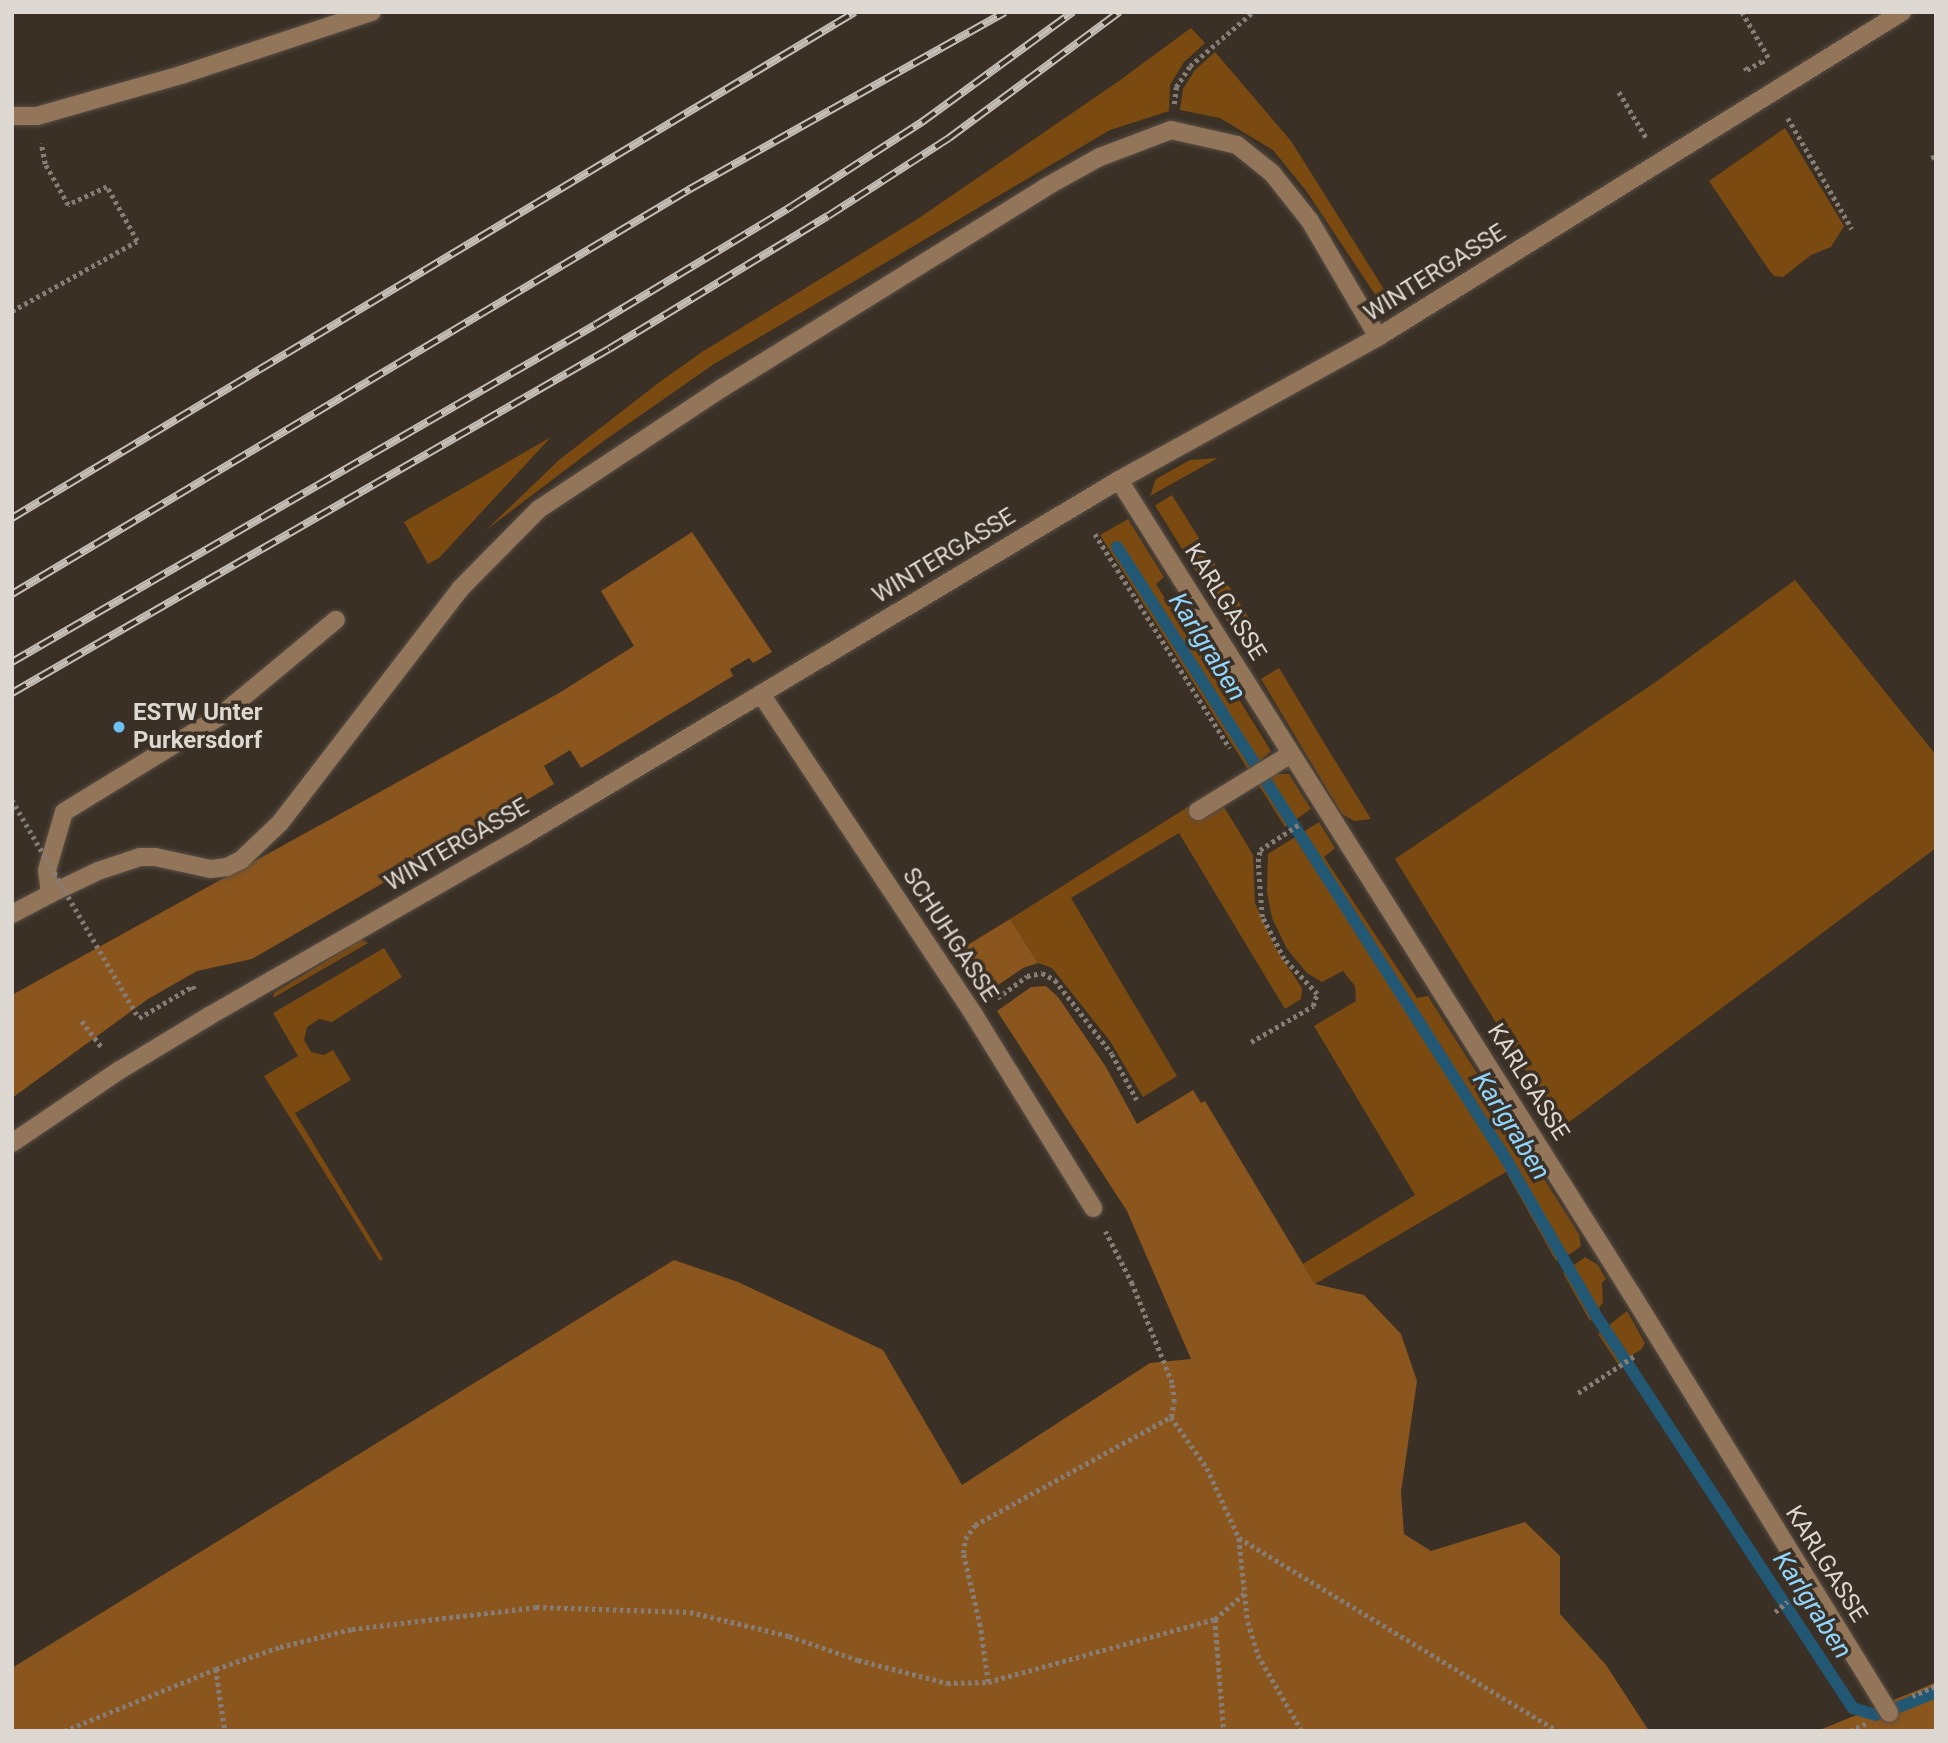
<!DOCTYPE html>
<html>
<head>
<meta charset="utf-8">
<style>
  body { margin:0 }
  #map { position:relative; width:1948px; height:1743px; overflow:hidden; background:#3a3026; font-family:Roboto,sans-serif }
  div>[style] { position:absolute }
  .green>* { inset:0; background:#7b4a11; transform-origin:0 0 }
  .forest>* { inset:0; background:#8a561e }
  .stream>* { height:12px; margin:-6px; padding:0 6px; transform-origin:6px; border-radius:6px; background:#225874 }
  .path>* { height:4.5px; margin-top:-2.25px; transform-origin:0; background:repeating-linear-gradient(90deg,#867e76 0 3.5px,transparent 0 7px) }
  .roads { filter:drop-shadow(0 0 2px #584e45) drop-shadow(0 0 2px #584e45) }
  .minor>* { height:18px; margin:-9px; padding:0 9px; transform-origin:9px; border-radius:9px; background:#937559 }
  .rail>* { height:8px; margin-top:-4px; transform-origin:0; background:repeating-linear-gradient(90deg,#3a3026 0 16px,#c5beb7 0 32px); box-sizing:border-box; border-block:2px solid #c5beb7 }
  .path-bridge>* { height:4.5px; margin-top:-2.25px; transform-origin:0; background:repeating-linear-gradient(90deg,#867e76 0 3.5px,transparent 0 7px) }
  .dots>* { width:19px; height:19px; translate:-50% -50%; box-sizing:border-box; border:4px solid #3a3026; border-radius:50% }
  span { translate:-50% -50%; white-space:nowrap; text-align:center; line-height:1.15; -webkit-text-stroke:7px #3a3026; paint-order:stroke }
  .street-label { font-size:24px; color:#ded8d2 }
  .poi-label { font-size:24px; color:#ded8d2; font-weight:700 }
  .left { translate:0 -50%; text-align:left }
  .water-label { font-size:26px; color:#8fd5fe; font-style:italic }
  .frame { position:absolute; inset:0; border:14px solid #ded8d2; pointer-events:none }
</style>
</head>
<body>
<div id="map">
  <div class="green">
    <i style="clip-path:polygon(1191px 28px,1205px 43px,1184px 62px,1170px 85px,1169px 111px,1110px 130px,714px 364px,605px 440px,486px 530px,559px 460px,661px 381px,702px 352px,919px 218px,1116px 83px)"></i>
    <i style="clip-path:polygon(1215px 52px,1291px 141px,1387px 294px,1378px 299px,1307px 192px,1273px 150px,1220px 118px,1180px 110px,1183px 89px,1195px 70px)"></i>
    <i style="clip-path:polygon(1785px 128px,1844px 226px,1831px 247px,1811px 255px,1783px 277px,1774px 276px,1769px 270px,1709px 181px)"></i>
    <i style="clip-path:polygon(551px 437px,439px 558px,428px 564px,404px 522px)"></i>
    <i style="clip-path:polygon(1218px 458px,1150px 496px,1156px 479px,1190px 460px)"></i>
    <i style="left:1172px;top:495px;width:170px;height:20px;rotate:58deg"></i>
    <i style="clip-path:polygon(1128px 519px,1164px 577px,1156px 584px,1186px 632px,1195px 627px,1213px 656px,1205px 661px,1218px 684px,1227px 680px,1271px 751px,1249px 771px,1100px 535px)"></i>
    <i style="clip-path:polygon(1795px 580px,1936px 755px,1936px 848px,1561px 1128px,1395px 859px,1657px 681px)"></i>
    <i style="clip-path:polygon(1279px 668px,1326px 746px,1371px 819px,1354px 821px,1342px 814px,1261px 679px)"></i>
    <i style="clip-path:polygon(1274px 774px,1289px 774px,1311px 809px,1285px 827px,1258px 784px)"></i>
    <i style="clip-path:polygon(1194px 803px,1203px 819px,1224px 807px,1246px 843px,1253px 855px,1255px 903px,1275px 947px,1302px 988px,1301px 999px,1285px 1009px,1179px 833px,1071px 898px,1177px 1076px,1143px 1097px,1110px 1041px,1052px 968px,1038px 963px,1010px 919px)"></i>
    <i style="clip-path:polygon(1319px 822px,1335px 848px,1324px 857px,1417px 998px,1428px 996px,1579px 1234px,1581px 1246px,1573px 1252px,1556px 1261px,1506px 1172px,1315px 1284px,1303px 1264px,1415px 1195px,1314px 1026px,1356px 1001px,1355px 986px,1343px 971px,1322px 982px,1307px 973px,1287px 949px,1272px 918px,1267px 892px,1268px 854px)"></i>
    <i style="clip-path:polygon(361px 939px,368px 943px,273px 998px,274px 993px)"></i>
    <i style="clip-path:polygon(384px 948px,402px 977px,332px 1022px,319px 1019px,307px 1027px,304px 1040px,311px 1052px,324px 1055px,333px 1050px,351px 1080px,295px 1113px,383px 1259px,380px 1261px,264px 1076px,298px 1056px,273px 1013px)"></i>
    <i style="clip-path:polygon(1585px 1257px,1598px 1265px,1606px 1279px,1602px 1283px,1603px 1302px,1599px 1308px,1601px 1313px,1590px 1321px,1563px 1273px)"></i>
    <i style="clip-path:polygon(1627px 1311px,1645px 1343px,1642px 1349px,1618px 1364px,1598px 1334px)"></i>
  </div>
  <div class="forest">
    <i style="clip-path:polygon(692px 532px,772px 652px,753px 663px,749px 658px,730px 669px,733px 676px,581px 768px,570px 750px,544px 766px,554px 784px,252px 959px,197px 971px,148px 999px,12px 1098px,12px 995px,559px 693px,634px 646px,601px 591px)"></i>
    <i style="clip-path:polygon(1010px 919px,1038px 963px,1023px 968px,985px 994px,958px 951px)"></i>
    <i style="clip-path:polygon(1046px 986px,1058px 997px,1106px 1067px,1137px 1124px,1193px 1090px,1201px 1103px,1205px 1101px,1315px 1284px,1364px 1295px,1401px 1334px,1417px 1381px,1401px 1492px,1404px 1534px,1431px 1551px,1525px 1522px,1560px 1556px,1560px 1614px,1606px 1665px,1649px 1731px,12px 1731px,12px 1668px,674px 1260px,738px 1282px,883px 1350px,962px 1485px,1150px 1363px,1191px 1359px,1127px 1211px,997px 1011px,1031px 987px)"></i>
    <i style="clip-path:polygon(1936px 1682px,1936px 1731px,1817px 1731px,1923px 1688px)"></i>
  </div>
  <div class="stream">
    <i style="left:1117px;top:547px;width:725px;rotate:57.56deg"></i>
    <i style="left:1506px;top:1159px;width:179px;rotate:60.1deg"></i>
    <i style="left:1595px;top:1314px;width:471px;rotate:56.8deg"></i>
    <i style="left:1853px;top:1708px;width:24px;rotate:17deg"></i>
    <i style="left:1899px;top:1707px;width:40px;rotate:-22deg"></i>
  </div>
  <div class="path">
    <i style="left:1742px;top:12px;width:56px;rotate:59.7deg"></i>
    <i style="left:1745px;top:67px;width:4px;rotate:56deg"></i>
    <i style="left:1747px;top:70px;width:17px;rotate:-31deg"></i>
    <i style="left:1762px;top:61px;width:4px;rotate:63deg"></i>
    <i style="left:1619px;top:92px;width:55px;rotate:59.2deg"></i>
    <i style="left:1174px;top:104px;width:17px;rotate:-83deg"></i>
    <i style="left:1176px;top:87px;width:25px;rotate:-56deg"></i>
    <i style="left:1190px;top:66px;width:83px;rotate:-40.6deg"></i>
    <i style="left:1788px;top:118px;width:128px;rotate:60deg"></i>
    <i style="left:1931px;top:158px;width:5px;rotate:-22deg"></i>
    <i style="left:12px;top:311px;width:143px;rotate:-29.2deg"></i>
    <i style="left:137px;top:241px;width:62px;rotate:-119.1deg"></i>
    <i style="left:107px;top:187px;width:43px;rotate:155.2deg"></i>
    <i style="left:68px;top:205px;width:47px;rotate:-119.3deg"></i>
    <i style="left:45px;top:164px;width:21px;rotate:-101deg"></i>
    <i style="left:1095px;top:534px;width:253px;rotate:57.8deg"></i>
    <i style="left:997px;top:998px;width:37px;rotate:-36deg"></i>
    <i style="left:1027px;top:976px;width:15px;rotate:-11deg"></i>
    <i style="left:1042px;top:973px;width:15px;rotate:28deg"></i>
    <i style="left:1055px;top:980px;width:93px;rotate:52.4deg"></i>
    <i style="left:1112px;top:1054px;width:52px;rotate:61.5deg"></i>
    <i style="left:139px;top:1018px;width:63px;rotate:-30.7deg"></i>
    <i style="left:193px;top:986px;width:5px;rotate:68deg"></i>
    <i style="left:82px;top:1021px;width:34px;rotate:53deg"></i>
    <i style="left:1251px;top:1042px;width:72px;rotate:-30.1deg"></i>
    <i style="left:1313px;top:1006px;width:13px;rotate:-72deg"></i>
    <i style="left:1317px;top:994px;width:48px;rotate:-133.3deg"></i>
    <i style="left:1284px;top:959px;width:47px;rotate:-117.6deg"></i>
    <i style="left:1262px;top:917px;width:55px;rotate:-94.2deg"></i>
    <i style="left:1258px;top:862px;width:12px;rotate:-81deg"></i>
    <i style="left:1260px;top:850px;width:49px;rotate:-33.4deg"></i>
    <i style="left:1578px;top:1393px;width:69px;rotate:-33.2deg"></i>
    <i style="left:1171px;top:1417px;width:62px;rotate:54.8deg"></i>
    <i style="left:1207px;top:1468px;width:77px;rotate:65.4deg"></i>
    <i style="left:1239px;top:1538px;width:84px;rotate:83.9deg"></i>
    <i style="left:1248px;top:1622px;width:34px;rotate:73deg"></i>
    <i style="left:1258px;top:1655px;width:88px;rotate:59.9deg"></i>
    <i style="left:1239px;top:1538px;width:373px;rotate:31.2deg"></i>
    <i style="left:1775px;top:1612px;width:16px;rotate:-40deg"></i>
    <i style="left:1215px;top:1619px;width:112px;rotate:85.4deg"></i>
    <i style="left:216px;top:1669px;width:63px;rotate:81.7deg"></i>
    <i style="left:988px;top:1682px;width:57px;rotate:-98.1deg"></i>
    <i style="left:980px;top:1626px;width:75px;rotate:-103.1deg"></i>
    <i style="left:963px;top:1553px;width:14px;rotate:-82deg"></i>
    <i style="left:965px;top:1539px;width:17px;rotate:-54deg"></i>
    <i style="left:975px;top:1525px;width:224px;rotate:-28.9deg"></i>
    <i style="left:1171px;top:1417px;width:15px;rotate:-79deg"></i>
    <i style="left:1174px;top:1402px;width:19px;rotate:-96deg"></i>
    <i style="left:1172px;top:1383px;width:107px;rotate:-112deg"></i>
    <i style="left:1132px;top:1284px;width:59px;rotate:-117deg"></i>
    <i style="left:1912px;top:1696px;width:26px;rotate:-23deg"></i>
    <i style="left:64px;top:1731px;width:164px;rotate:-22.2deg"></i>
    <i style="left:216px;top:1669px;width:68px;rotate:-19deg"></i>
    <i style="left:280px;top:1647px;width:74px;rotate:-14deg"></i>
    <i style="left:352px;top:1629px;width:185px;rotate:-6.8deg"></i>
    <i style="left:536px;top:1607px;width:154px;rotate:1.9deg"></i>
    <i style="left:690px;top:1612px;width:102px;rotate:13.6deg"></i>
    <i style="left:789px;top:1636px;width:73px;rotate:19.2deg"></i>
    <i style="left:858px;top:1660px;width:92px;rotate:14.5deg"></i>
    <i style="left:947px;top:1683px;width:41px;rotate:-1.4deg"></i>
    <i style="left:988px;top:1682px;width:236px;rotate:-15.5deg"></i>
    <i style="left:1215px;top:1619px;width:40px;rotate:-41deg"></i>
    <i style="left:1850px;top:1731px;width:17px;rotate:-25deg"></i>
  </div>
  <div class="roads">
    <div class="minor">
      <i style="left:12px;top:116px;width:25px"></i>
      <i style="left:37px;top:116px;width:153px;rotate:-15.9deg"></i>
      <i style="left:184px;top:74px;width:198px;rotate:-18.3deg"></i>
      <i style="left:1119px;top:480px;width:961px;rotate:57.8deg"></i>
      <i style="left:1631px;top:1293px;width:493px;rotate:58.4deg"></i>
      <i style="left:761px;top:694px;width:385px;rotate:56.4deg"></i>
      <i style="left:974px;top:1015px;width:227px;rotate:58.3deg"></i>
      <i style="left:1198px;top:811px;width:109px;rotate:-31.5deg"></i>
      <i style="left:50px;top:894px;width:53px;rotate:-25.6deg"></i>
      <i style="left:98px;top:871px;width:44px;rotate:-18.4deg"></i>
      <i style="left:140px;top:857px;width:15px"></i>
      <i style="left:155px;top:857px;width:57px;rotate:12.1deg"></i>
      <i style="left:211px;top:869px;width:16px;rotate:-7deg"></i>
      <i style="left:227px;top:867px;width:16px;rotate:-27deg"></i>
      <i style="left:241px;top:860px;width:54px;rotate:-43.5deg"></i>
      <i style="left:280px;top:823px;width:295px;rotate:-52.4deg"></i>
      <i style="left:460px;top:589px;width:112px;rotate:-45.4deg"></i>
      <i style="left:539px;top:509px;width:219px;rotate:-33.5deg"></i>
      <i style="left:722px;top:388px;width:379px;rotate:-31.8deg"></i>
      <i style="left:1044px;top:188px;width:64px;rotate:-29deg"></i>
      <i style="left:1100px;top:157px;width:76px;rotate:-20.8deg"></i>
      <i style="left:1171px;top:130px;width:68px;rotate:12.8deg"></i>
      <i style="left:1237px;top:145px;width:45px;rotate:38.7deg"></i>
      <i style="left:1272px;top:173px;width:61px;rotate:51.6deg"></i>
      <i style="left:1310px;top:221px;width:134px;rotate:59.6deg"></i>
      <i style="left:12px;top:914px;width:43px;rotate:-27.8deg"></i>
      <i style="left:50px;top:894px;width:24px;rotate:-97deg"></i>
      <i style="left:47px;top:870px;width:60px;rotate:-73.7deg"></i>
      <i style="left:64px;top:812px;width:182px;rotate:-31.5deg"></i>
      <i style="left:219px;top:717px;width:152px;rotate:-39.7deg"></i>
      <i style="left:12px;top:1143px;width:130px;rotate:-34.1deg"></i>
      <i style="left:120px;top:1070px;width:104px;rotate:-31.2deg"></i>
      <i style="left:209px;top:1016px;width:364px;rotate:-29.8deg"></i>
      <i style="left:525px;top:835px;width:692px;rotate:-30.86deg"></i>
      <i style="left:1119px;top:480px;width:296px;rotate:-28.9deg"></i>
      <i style="left:1378px;top:337px;width:617px;rotate:-31.81deg"></i>
    </div>
  </div>
  <div class="rail">
    <i style="left:12px;top:518px;width:983px;rotate:-30.97deg"></i>
    <i style="left:12px;top:594px;width:790px;rotate:-30.85deg"></i>
    <i style="left:690px;top:189px;width:361px;rotate:-29.3deg"></i>
    <i style="left:12px;top:662px;width:673px;rotate:-30.03deg"></i>
    <i style="left:595px;top:325px;width:230px;rotate:-31.1deg"></i>
    <i style="left:792px;top:206px;width:155px;rotate:-32.9deg"></i>
    <i style="left:922px;top:122px;width:187px;rotate:-36.1deg"></i>
    <i style="left:12px;top:693px;width:689px;rotate:-29.95deg"></i>
    <i style="left:609px;top:349px;width:256px;rotate:-31.3deg"></i>
    <i style="left:828px;top:216px;width:144px;rotate:-32.8deg"></i>
    <i style="left:949px;top:138px;width:212px;rotate:-36.5deg"></i>
  </div>
  <div class="path-bridge">
    <i style="left:12px;top:800px;width:252px;rotate:59.8deg"></i>
  </div>
  <div class="dots">
    <i style="left:119px;top:727px;background:#6dc2f3"></i>
  </div>
  <div class="street-label">
    <span style="left:1435px;top:273px;rotate:-32deg">WINTERGASSE</span>
    <span style="left:944px;top:556px;rotate:-31deg">WINTERGASSE</span>
    <span style="left:1225px;top:602px;rotate:58deg">KARLGASSE</span>
    <span style="left:457px;top:845px;rotate:-30deg">WINTERGASSE</span>
    <span style="left:950px;top:935px;rotate:57deg">SCHUHGASSE</span>
    <span style="left:1528px;top:1082px;rotate:58deg">KARLGASSE</span>
    <span style="left:1826px;top:1564px;rotate:58deg">KARLGASSE</span>
  </div>
  <div class="poi-label">
    <span class="left" style="left:133px;top:727px">ESTW Unter<br>Purkersdorf</span>
  </div>
  <div class="water-label">
    <span style="left:1207px;top:647px;rotate:58deg">Karlgraben</span>
    <span style="left:1511px;top:1126px;rotate:58deg">Karlgraben</span>
    <span style="left:1812px;top:1605px;rotate:57deg">Karlgraben</span>
  </div>
  <div class="frame"></div>
</div>
</body>
</html>
